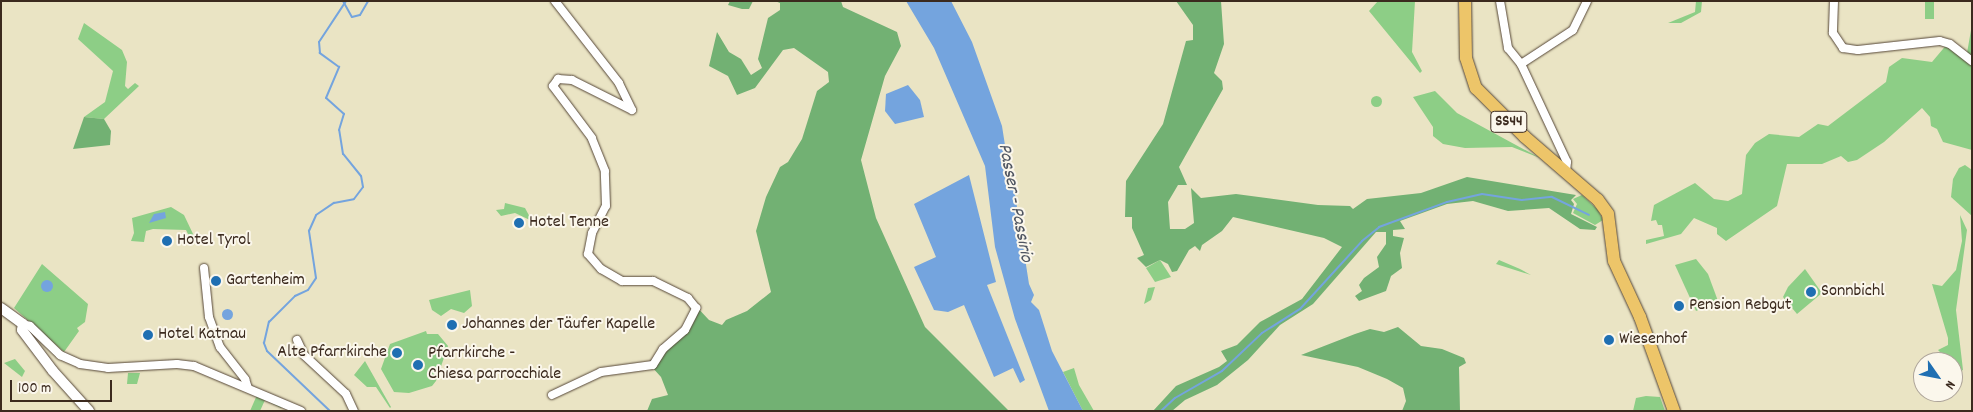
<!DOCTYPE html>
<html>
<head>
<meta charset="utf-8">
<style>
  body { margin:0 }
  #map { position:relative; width:1973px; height:412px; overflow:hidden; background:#eae4c4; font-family:Dekko,sans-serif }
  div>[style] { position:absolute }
  .green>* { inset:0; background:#8dce86; transform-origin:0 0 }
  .round { border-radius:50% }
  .forest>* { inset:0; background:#72b173 }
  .water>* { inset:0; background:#74a4de }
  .stream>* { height:2px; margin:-1px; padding:0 1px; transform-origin:1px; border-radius:1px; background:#74a4de }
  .roads { filter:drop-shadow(0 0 1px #554637) drop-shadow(0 0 1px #554637) }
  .minor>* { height:8px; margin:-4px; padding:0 4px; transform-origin:4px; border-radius:4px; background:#fff }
  .tertiary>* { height:10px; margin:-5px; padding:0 5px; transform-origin:5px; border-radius:5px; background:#fff }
  .primary>* { height:12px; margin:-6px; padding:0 6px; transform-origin:6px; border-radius:6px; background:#edc569 }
  .dots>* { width:14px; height:14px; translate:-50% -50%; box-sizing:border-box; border:2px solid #fbf7ec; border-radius:50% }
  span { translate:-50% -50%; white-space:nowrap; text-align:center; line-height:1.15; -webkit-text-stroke:4px #fbf7ec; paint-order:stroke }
  .shield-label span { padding:1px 4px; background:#fbf7ec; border:1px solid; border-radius:4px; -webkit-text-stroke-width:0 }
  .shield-label { font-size:16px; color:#3b2a1e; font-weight:700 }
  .poi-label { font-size:18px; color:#3b2a1e }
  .left { translate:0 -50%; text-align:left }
  .right { translate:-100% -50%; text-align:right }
  .water-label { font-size:19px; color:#4f5561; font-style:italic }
  .frame { position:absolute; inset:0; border:2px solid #3b2a1e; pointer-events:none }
  .north { position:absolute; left:1913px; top:352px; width:50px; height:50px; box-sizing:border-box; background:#fbf7ec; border:1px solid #aea59a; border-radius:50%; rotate:123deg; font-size:14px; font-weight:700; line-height:20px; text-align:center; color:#3b2a1e }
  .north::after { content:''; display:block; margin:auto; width:18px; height:22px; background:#1f6fb2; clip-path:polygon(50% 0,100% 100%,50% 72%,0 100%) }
  .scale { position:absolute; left:10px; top:380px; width:102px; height:22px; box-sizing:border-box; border:2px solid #3b2a1e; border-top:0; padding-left:6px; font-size:15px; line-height:18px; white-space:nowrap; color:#3b2a1e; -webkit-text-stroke:4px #fbf7ec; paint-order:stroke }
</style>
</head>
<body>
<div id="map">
  <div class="green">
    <i style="clip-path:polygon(1378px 1px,1415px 1px,1412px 52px,1422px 71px,1420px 73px,1369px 11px)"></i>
    <i style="clip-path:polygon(1696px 1px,1702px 1px,1701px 12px,1681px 23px,1668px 23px,1695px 12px)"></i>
    <i style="left:1925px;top:1px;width:9px;height:18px"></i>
    <i style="clip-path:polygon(84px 23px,122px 50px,127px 62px,125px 86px,128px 89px,135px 83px,139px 86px,104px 119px,84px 117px,105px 102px,113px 71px,78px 39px)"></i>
    <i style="clip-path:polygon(1971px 30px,1972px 150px,1943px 142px,1937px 129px,1931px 126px,1930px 117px,1922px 108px,1884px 142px,1857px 160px,1848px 162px,1841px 156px,1822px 164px,1787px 164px,1777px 206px,1726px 241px,1717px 234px,1717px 228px,1694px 218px,1681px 234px,1646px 244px,1646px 240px,1664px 236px,1662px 225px,1658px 225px,1656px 220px,1651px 221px,1654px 205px,1695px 183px,1714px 199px,1728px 201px,1742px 194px,1746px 155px,1755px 143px,1769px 134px,1799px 137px,1818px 124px,1828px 126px,1886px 82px,1889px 67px,1902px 58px,1932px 62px,1948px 43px,1967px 53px)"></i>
    <i style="clip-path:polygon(1435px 91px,1457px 113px,1540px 158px,1512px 147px,1465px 148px,1443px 144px,1433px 136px,1433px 127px,1413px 97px)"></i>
    <i class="round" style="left:1370.5px;top:95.5px;width:11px;height:11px"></i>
    <i style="clip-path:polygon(1965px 165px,1972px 170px,1972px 216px,1951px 197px,1953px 179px,1959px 168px)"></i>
    <i style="clip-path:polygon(1582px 195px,1598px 210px,1603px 220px,1595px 225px,1573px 213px,1577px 204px,1573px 199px)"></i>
    <i style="clip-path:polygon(505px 203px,525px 208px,532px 221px,515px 213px,501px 216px,496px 210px,504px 209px)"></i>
    <i style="clip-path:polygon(171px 207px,184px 215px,194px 236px,189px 236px,186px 230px,153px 229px,146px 231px,144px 242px,131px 241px,134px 233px,132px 218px)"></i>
    <i style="clip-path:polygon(1960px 215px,1967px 230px,1956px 310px,1963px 370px,1959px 372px,1938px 350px,1948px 345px,1948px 338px,1932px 284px,1942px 286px,1956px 270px,1962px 241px)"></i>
    <i style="clip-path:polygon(1696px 259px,1708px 274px,1718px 301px,1696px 311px,1675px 265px)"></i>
    <i style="clip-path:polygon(1160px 260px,1171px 277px,1155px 282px,1146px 268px)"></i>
    <i style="clip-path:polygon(1499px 260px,1520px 269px,1531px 275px,1496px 264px)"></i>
    <i style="clip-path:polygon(42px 264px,88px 304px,85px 322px,77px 328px,79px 331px,64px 352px,14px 308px)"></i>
    <i style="clip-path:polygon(1805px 269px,1822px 293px,1797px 314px,1783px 297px,1788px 287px)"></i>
    <i style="clip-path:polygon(1155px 287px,1151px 300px,1144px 304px,1148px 288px)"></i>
    <i style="clip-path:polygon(470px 290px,472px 306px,464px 313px,451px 309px,441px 316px,432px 310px,429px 300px)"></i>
    <i style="clip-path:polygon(426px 331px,427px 334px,438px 334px,448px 346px,436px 381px,432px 386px,409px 393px,394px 392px,381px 369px,390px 344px)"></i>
    <i style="clip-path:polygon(15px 359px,25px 371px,22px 377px,4px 363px)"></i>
    <i style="clip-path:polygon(365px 361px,391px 407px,390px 408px,376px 387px,367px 387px,354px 375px)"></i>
    <i style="clip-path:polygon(1074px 368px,1079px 385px,1094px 411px,1083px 411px,1063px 372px)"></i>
    <i style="clip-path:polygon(128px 373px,140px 373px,137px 384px,127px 384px)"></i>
    <i style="clip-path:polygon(257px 395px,282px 406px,281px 408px,265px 400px,260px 411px,250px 411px)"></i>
    <i style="clip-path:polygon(1646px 396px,1660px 397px,1665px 411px,1633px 411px,1636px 398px)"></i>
  </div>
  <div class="forest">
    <i style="clip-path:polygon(730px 1px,753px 1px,749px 9px,742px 9px,728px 5px)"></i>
    <i style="clip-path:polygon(775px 1px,841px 1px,843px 7px,897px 32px,901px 46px,885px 76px,861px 160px,876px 218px,925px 327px,1009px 411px,647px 411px,652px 399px,668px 395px,661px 377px,651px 366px,678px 337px,694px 304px,709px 320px,722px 325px,726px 320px,747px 311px,771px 292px,756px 231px,766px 197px,780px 167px,788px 162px,802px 139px,817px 91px,829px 82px,828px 72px,794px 48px,783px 50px,755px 88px,737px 95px,728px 76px,709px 66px,717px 32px,729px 52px,741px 59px,751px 75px,762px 68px,758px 59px,768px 18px,780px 10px,780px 3px)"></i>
    <i style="clip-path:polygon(1176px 1px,1221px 1px,1224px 44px,1214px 73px,1222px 81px,1223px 89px,1179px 167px,1187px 185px,1178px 185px,1168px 202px,1170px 229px,1185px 229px,1194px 223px,1191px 188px,1201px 198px,1236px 194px,1318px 205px,1350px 206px,1353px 209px,1367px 199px,1421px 193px,1467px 177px,1576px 195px,1571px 200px,1574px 204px,1571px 214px,1597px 227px,1595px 230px,1580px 229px,1549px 208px,1508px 211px,1473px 201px,1447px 204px,1400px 221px,1405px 229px,1393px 230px,1393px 236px,1404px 238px,1400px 253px,1402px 268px,1391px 276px,1386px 291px,1359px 301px,1355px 296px,1362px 291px,1359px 285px,1364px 278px,1379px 267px,1377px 257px,1386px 244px,1386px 232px,1376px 232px,1313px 304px,1280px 325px,1248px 360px,1217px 385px,1185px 400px,1172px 411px,1153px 411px,1176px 386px,1219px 367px,1227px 361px,1221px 351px,1237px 345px,1260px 322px,1302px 299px,1342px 247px,1324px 238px,1233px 217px,1222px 231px,1202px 245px,1200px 251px,1195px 246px,1189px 250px,1177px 271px,1172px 272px,1168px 264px,1160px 260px,1146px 267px,1137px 258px,1144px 255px,1132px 228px,1132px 217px,1125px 217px,1126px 181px,1163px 124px,1186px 41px,1193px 40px,1193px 25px)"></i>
    <i style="clip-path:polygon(84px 117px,104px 119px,111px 131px,110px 145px,73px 149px)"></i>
    <i style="clip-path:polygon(1398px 327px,1421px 346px,1442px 349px,1464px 358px,1466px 363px,1459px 367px,1460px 411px,1402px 411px,1406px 401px,1403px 388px,1387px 379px,1358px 367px,1301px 355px,1355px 334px,1370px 329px,1384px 332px)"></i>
  </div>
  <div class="water">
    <i style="clip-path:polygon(906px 1px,951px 1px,972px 42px,1002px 126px,1007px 158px,1013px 167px,1012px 175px,1029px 284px,1034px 295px,1031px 302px,1039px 310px,1052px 351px,1083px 411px,1049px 411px,1015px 319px,995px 247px,985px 166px,934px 48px)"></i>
    <i style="clip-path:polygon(908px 85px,920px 100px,924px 117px,895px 124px,885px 111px,886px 94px)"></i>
    <i style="clip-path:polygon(969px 175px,996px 282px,987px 285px,1025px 380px,1020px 383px,1013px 368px,994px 377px,964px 305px,948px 312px,934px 310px,914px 267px,936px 257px,914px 204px)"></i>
    <i style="clip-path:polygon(165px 212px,166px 218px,149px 223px,154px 214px)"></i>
    <i class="round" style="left:41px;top:280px;width:12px;height:12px"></i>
    <i class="round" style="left:221.5px;top:308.5px;width:11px;height:11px"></i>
  </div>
  <div class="stream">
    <i style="left:343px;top:1px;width:18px;rotate:61deg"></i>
    <i style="left:352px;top:17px;width:8px;rotate:-14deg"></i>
    <i style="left:360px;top:15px;width:16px;rotate:-60deg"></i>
    <i style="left:330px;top:411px;width:87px;rotate:-136.4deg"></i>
    <i style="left:267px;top:351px;width:9px;rotate:-111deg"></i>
    <i style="left:264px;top:343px;width:22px;rotate:-77deg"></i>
    <i style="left:269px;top:322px;width:37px;rotate:-45deg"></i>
    <i style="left:295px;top:296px;width:14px;rotate:-25deg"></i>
    <i style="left:308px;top:290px;width:14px;rotate:-56deg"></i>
    <i style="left:316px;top:278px;width:48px;rotate:-98.5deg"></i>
    <i style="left:309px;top:231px;width:17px;rotate:-66deg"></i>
    <i style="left:316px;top:215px;width:22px;rotate:-34deg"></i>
    <i style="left:334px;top:203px;width:20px;rotate:-11deg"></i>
    <i style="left:354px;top:199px;width:15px;rotate:-53deg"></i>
    <i style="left:363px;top:187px;width:11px;rotate:-100deg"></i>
    <i style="left:361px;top:176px;width:28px;rotate:-129deg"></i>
    <i style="left:343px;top:154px;width:24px;rotate:-99deg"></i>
    <i style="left:339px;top:130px;width:17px;rotate:-73deg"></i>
    <i style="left:344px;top:114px;width:24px;rotate:-138deg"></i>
    <i style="left:326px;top:98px;width:34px;rotate:-67deg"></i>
    <i style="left:339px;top:67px;width:24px;rotate:-144deg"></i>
    <i style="left:320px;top:53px;width:11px;rotate:-95deg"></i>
    <i style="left:319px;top:42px;width:49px;rotate:-56.6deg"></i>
    <i style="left:1161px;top:411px;width:19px;rotate:-43deg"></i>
    <i style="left:1175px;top:398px;width:54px;rotate:-29.9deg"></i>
    <i style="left:1222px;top:371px;width:55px;rotate:-43.5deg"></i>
    <i style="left:1262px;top:333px;width:45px;rotate:-32.3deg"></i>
    <i style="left:1300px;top:309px;width:92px;rotate:-47.6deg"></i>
    <i style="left:1362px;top:241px;width:22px;rotate:-39deg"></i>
    <i style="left:1379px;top:227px;width:72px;rotate:-20.2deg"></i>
    <i style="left:1447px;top:202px;width:36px;rotate:-13deg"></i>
    <i style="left:1482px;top:194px;width:40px;rotate:8.5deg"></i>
    <i style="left:1522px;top:200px;width:30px;rotate:-6deg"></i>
    <i style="left:1552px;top:197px;width:41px;rotate:25.9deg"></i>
  </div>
  <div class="roads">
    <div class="minor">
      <i style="left:1500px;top:1px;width:48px;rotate:80.3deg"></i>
      <i style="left:1508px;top:48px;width:21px;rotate:51deg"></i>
      <i style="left:1521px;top:64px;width:108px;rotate:64.9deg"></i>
      <i style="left:1567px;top:162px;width:10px;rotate:96deg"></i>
      <i style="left:1834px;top:1px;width:32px;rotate:92deg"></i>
      <i style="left:1833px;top:33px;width:18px;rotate:56deg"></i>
      <i style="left:1843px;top:48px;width:15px;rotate:8deg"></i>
      <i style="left:1858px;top:50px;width:82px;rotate:-6.3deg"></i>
      <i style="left:1940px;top:41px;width:10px;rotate:17deg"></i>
      <i style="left:1950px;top:44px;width:28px;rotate:38deg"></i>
      <i style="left:1521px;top:64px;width:62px;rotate:-33.2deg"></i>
      <i style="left:1573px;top:30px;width:32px;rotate:-64deg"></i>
      <i style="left:204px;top:268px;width:49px;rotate:84.2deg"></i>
      <i style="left:209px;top:317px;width:32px;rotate:70deg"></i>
      <i style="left:220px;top:347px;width:41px;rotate:52deg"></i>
      <i style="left:245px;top:379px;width:9px;rotate:72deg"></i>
      <i style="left:23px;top:324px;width:7px;rotate:16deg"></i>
      <i style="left:30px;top:326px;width:42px;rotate:44deg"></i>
      <i style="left:60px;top:355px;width:22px;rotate:24deg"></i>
      <i style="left:80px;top:364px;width:28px;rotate:8deg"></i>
      <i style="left:108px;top:368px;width:69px;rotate:-3.3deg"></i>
      <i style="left:177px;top:364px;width:17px;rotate:7deg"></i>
      <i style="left:194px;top:366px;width:116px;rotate:22.8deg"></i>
      <i style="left:297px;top:340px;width:17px;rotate:65deg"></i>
      <i style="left:304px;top:355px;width:57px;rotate:42.9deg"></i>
      <i style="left:346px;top:394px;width:19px;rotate:65deg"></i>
      <i style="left:552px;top:395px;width:54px;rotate:-25.1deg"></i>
      <i style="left:601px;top:372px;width:52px;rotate:-7.7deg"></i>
      <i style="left:653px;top:365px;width:19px;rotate:-58deg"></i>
      <i style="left:663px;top:349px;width:29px;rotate:-41deg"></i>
      <i style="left:685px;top:330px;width:25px;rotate:-63deg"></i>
      <i style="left:696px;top:308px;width:13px;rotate:-129deg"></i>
      <i style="left:688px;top:298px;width:39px;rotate:-154deg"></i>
      <i style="left:653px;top:281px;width:31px;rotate:180deg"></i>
      <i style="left:622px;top:281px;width:24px;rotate:-150deg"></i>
      <i style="left:601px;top:269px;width:20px;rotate:-131deg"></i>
      <i style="left:588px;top:254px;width:21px;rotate:-79deg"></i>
      <i style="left:592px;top:233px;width:30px;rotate:-63deg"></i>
      <i style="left:606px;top:206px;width:35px;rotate:-92deg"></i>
      <i style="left:605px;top:171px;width:35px;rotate:-112deg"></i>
      <i style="left:592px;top:138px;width:65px;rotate:-126.9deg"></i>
      <i style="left:553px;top:86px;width:9px;rotate:-54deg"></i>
      <i style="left:558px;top:79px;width:14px;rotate:4deg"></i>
      <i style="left:572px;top:80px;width:67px;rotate:26.6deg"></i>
      <i style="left:632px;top:110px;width:30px;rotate:-116deg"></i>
      <i style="left:619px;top:83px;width:104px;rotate:-128deg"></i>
    </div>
    <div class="tertiary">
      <i style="left:1px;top:308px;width:27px;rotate:36deg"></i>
      <i style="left:23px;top:324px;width:6px;rotate:99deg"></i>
      <i style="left:22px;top:330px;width:51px;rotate:52.9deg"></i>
      <i style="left:53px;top:371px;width:54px;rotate:48deg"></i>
    </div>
    <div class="primary">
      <i style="left:1465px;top:1px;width:57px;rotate:89deg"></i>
      <i style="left:1466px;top:58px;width:32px;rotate:72deg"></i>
      <i style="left:1476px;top:88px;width:69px;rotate:45deg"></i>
      <i style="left:1525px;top:137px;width:96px;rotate:40.8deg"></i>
      <i style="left:1598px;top:200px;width:17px;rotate:54deg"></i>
      <i style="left:1608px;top:214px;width:47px;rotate:82.7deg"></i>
      <i style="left:1614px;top:261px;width:62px;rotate:65.1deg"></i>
      <i style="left:1640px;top:317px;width:100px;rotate:70.1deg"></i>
    </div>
  </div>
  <div class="dots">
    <i style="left:519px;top:223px;background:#1f6fb2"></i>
    <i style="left:167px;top:241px;background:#1f6fb2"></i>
    <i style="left:216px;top:281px;background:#1f6fb2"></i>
    <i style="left:1811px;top:292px;background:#1f6fb2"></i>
    <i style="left:1679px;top:306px;background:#1f6fb2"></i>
    <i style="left:452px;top:325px;background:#1f6fb2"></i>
    <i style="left:148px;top:335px;background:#1f6fb2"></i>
    <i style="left:1609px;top:340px;background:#1f6fb2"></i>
    <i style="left:397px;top:353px;background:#1f6fb2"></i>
    <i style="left:418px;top:365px;background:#1f6fb2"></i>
  </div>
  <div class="shield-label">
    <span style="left:1509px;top:122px">SS44</span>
  </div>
  <div class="poi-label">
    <span class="left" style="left:529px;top:223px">Hotel Tenne</span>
    <span class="left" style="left:177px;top:241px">Hotel Tyrol</span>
    <span class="left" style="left:226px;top:281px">Gartenheim</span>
    <span class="left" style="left:1821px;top:292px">Sonnbichl</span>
    <span class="left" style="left:1689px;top:306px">Pension Rebgut</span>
    <span class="left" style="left:462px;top:325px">Johannes der Täufer Kapelle</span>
    <span class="left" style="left:158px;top:335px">Hotel Katnau</span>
    <span class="left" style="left:1619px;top:340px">Wiesenhof</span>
    <span class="right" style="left:387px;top:353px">Alte Pfarrkirche</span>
    <span class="left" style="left:428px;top:365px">Pfarrkirche -<br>Chiesa parrocchiale</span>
  </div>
  <div class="water-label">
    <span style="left:1014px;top:203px;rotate:79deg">Passer - Passirio</span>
  </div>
  <div class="frame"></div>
  <div class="north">N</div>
  <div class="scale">100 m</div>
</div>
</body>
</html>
